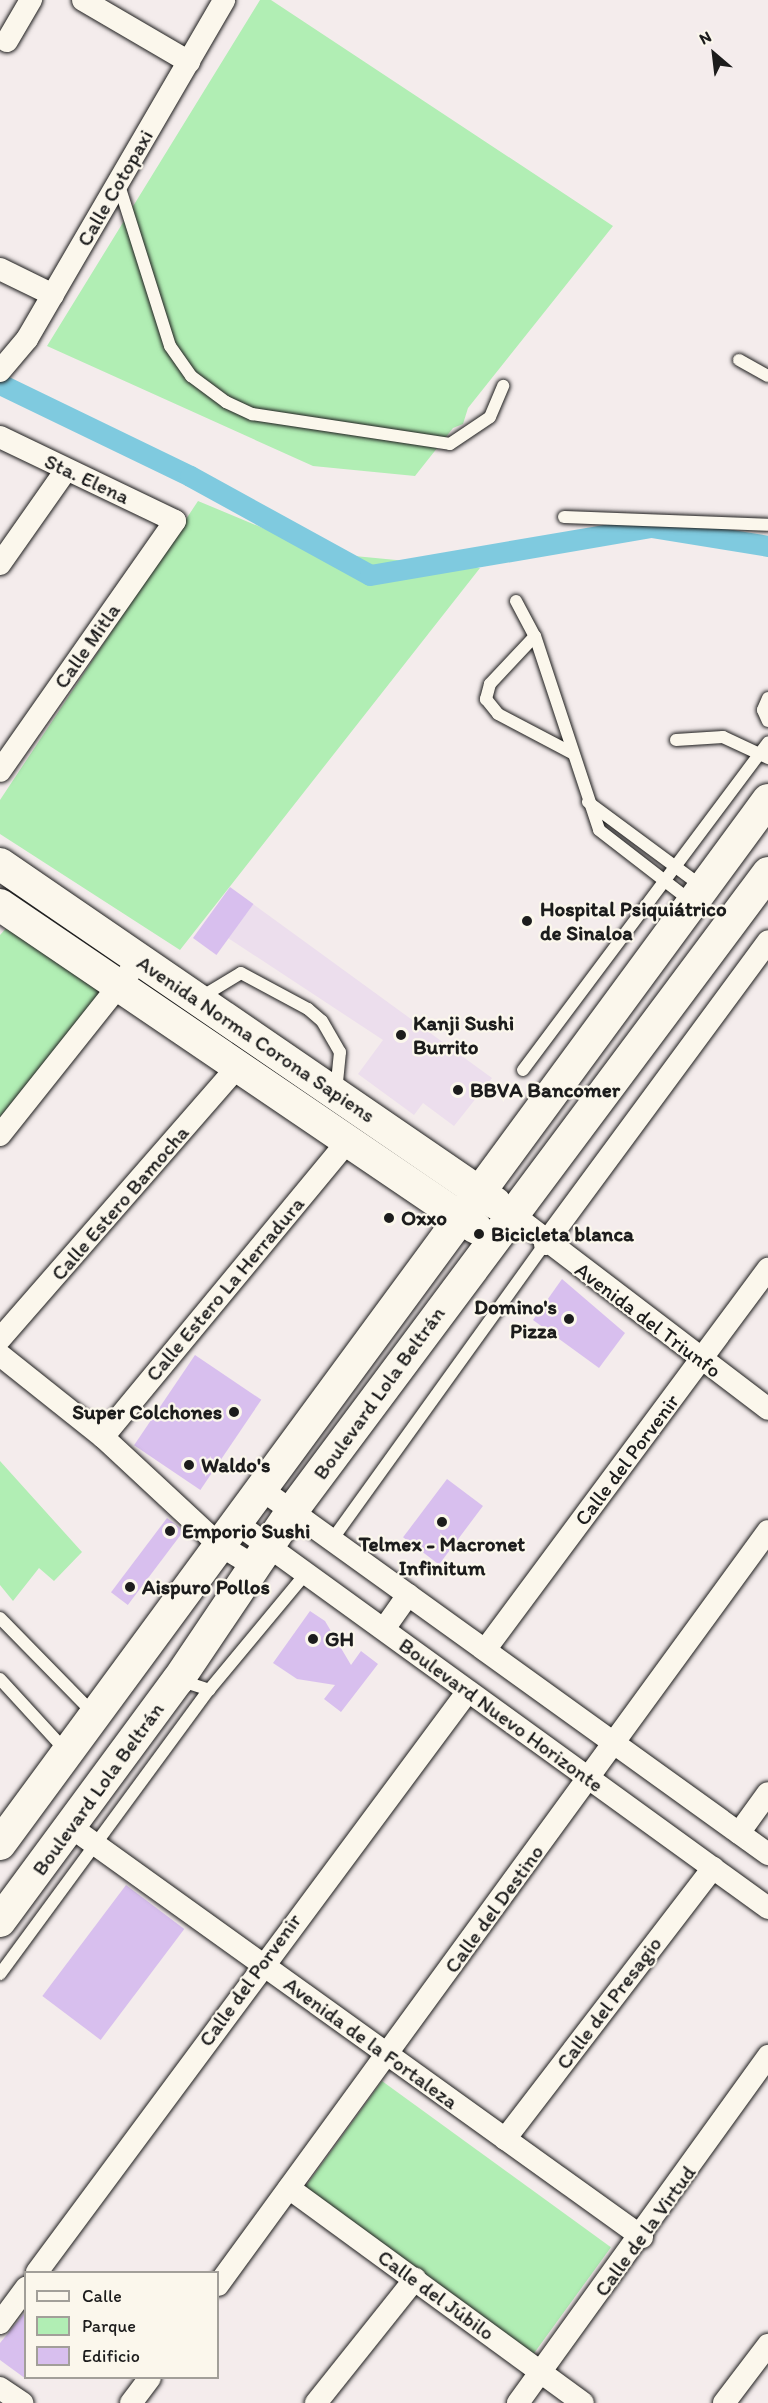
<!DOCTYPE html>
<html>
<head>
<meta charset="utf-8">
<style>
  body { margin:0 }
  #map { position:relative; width:768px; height:2403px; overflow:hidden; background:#f4ecec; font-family:Itim,sans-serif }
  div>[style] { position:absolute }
  .built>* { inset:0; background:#ecdeed }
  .green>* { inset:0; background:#b1eeb4; transform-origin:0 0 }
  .canal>* { height:21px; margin:-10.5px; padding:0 10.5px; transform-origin:10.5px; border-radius:10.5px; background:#7fcadf }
  .building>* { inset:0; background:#d8bfee; transform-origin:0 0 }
  .roads { filter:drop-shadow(0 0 2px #1c1c1c) drop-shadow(0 0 2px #1c1c1c) }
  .lane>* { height:12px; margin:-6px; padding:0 6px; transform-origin:6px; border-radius:6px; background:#fbf7ec }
  .street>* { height:22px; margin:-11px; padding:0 11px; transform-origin:11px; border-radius:11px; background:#fbf7ec }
  .secondary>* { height:32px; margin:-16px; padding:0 16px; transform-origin:16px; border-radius:16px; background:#fbf7ec }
  .dots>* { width:16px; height:16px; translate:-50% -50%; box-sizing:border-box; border:3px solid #fbf7ec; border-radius:50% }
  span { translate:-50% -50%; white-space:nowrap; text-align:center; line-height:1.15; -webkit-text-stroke:4.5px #fbf7ec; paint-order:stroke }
  .street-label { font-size:21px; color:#1c1c1c }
  .poi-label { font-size:21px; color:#1c1c1c; font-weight:700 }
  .left { translate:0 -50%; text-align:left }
  .right { translate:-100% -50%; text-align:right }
  .legend { position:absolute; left:24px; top:2271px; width:195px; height:108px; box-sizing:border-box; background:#fbf7ec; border:2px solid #a29f99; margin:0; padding:8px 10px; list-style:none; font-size:18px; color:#1c1c1c }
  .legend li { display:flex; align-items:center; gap:12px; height:30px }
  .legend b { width:30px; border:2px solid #a29f99 }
  .north { position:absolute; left:684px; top:24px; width:60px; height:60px; -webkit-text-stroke:4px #fbf7ec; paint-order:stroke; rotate:332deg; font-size:16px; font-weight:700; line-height:24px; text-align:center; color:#1c1c1c }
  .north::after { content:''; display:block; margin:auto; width:21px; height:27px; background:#1c1c1c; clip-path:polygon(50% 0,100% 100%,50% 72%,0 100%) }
</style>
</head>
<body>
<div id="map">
  <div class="built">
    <i style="clip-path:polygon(253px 904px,492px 1078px,454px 1126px,423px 1103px,414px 1115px,358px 1074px,383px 1040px,228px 938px)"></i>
  </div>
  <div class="green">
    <i style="clip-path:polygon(260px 0,271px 0,613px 226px,468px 408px,463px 424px,453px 428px,415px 476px,313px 466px,47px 346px)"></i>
    <i style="clip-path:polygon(198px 501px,323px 553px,480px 568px,180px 950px,0 834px,0 800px)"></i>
    <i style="clip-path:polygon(10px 924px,105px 989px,0 1117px,0 935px)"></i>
    <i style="clip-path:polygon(0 1461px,82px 1552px,54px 1581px,39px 1568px,13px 1601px,0 1585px)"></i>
    <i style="left:382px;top:2081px;width:283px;height:138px;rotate:36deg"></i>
  </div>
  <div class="canal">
    <i style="left:0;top:384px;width:211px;rotate:25.8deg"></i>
    <i style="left:190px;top:476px;width:205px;rotate:28.8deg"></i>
    <i style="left:370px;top:575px;width:285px;rotate:-9.7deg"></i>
    <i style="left:651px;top:527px;width:119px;rotate:9.2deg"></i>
  </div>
  <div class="building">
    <i style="left:230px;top:887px;width:29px;height:63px;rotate:36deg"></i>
    <i style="clip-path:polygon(562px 1279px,625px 1333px,599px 1368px,533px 1320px)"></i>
    <i style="left:195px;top:1355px;width:80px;height:109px;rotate:34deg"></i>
    <i style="left:447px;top:1479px;width:45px;height:73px;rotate:37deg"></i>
    <i style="left:167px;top:1518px;width:21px;height:93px;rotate:37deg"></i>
    <i style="clip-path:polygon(310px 1611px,325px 1621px,351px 1665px,361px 1651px,378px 1664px,341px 1712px,324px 1699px,335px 1685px,297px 1679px,273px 1663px)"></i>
    <i style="left:126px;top:1885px;width:73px;height:139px;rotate:37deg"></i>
    <i style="clip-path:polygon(26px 2311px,26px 2379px,0 2360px,0 2343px)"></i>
  </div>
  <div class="roads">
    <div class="lane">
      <i style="left:118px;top:182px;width:172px;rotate:72.4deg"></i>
      <i style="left:170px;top:346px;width:37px;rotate:55deg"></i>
      <i style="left:191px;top:376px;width:44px;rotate:36.6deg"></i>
      <i style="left:226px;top:402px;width:29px;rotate:25deg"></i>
      <i style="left:252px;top:414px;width:200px;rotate:8.6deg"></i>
      <i style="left:450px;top:444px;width:48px;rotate:-34deg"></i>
      <i style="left:490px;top:417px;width:34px;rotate:-67deg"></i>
      <i style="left:739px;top:360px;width:33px;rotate:29deg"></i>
      <i style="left:564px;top:517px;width:204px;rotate:2.2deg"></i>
      <i style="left:516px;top:601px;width:40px;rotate:62deg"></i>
      <i style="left:535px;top:636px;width:204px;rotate:71.7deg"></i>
      <i style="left:599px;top:830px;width:118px;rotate:37.7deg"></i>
      <i style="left:535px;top:636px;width:66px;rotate:133.2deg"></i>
      <i style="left:490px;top:684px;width:16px;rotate:105deg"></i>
      <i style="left:486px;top:699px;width:19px;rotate:51deg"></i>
      <i style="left:498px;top:714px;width:84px;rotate:27.8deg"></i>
      <i style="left:768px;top:698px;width:13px;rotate:113deg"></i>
      <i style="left:763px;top:710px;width:12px;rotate:66deg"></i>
      <i style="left:676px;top:740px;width:47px;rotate:-3.7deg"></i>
      <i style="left:723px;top:737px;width:50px;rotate:25deg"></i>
      <i style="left:588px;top:802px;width:143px;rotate:36.5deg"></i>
      <i style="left:198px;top:999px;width:50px;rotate:-31.2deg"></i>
      <i style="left:241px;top:973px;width:76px;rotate:28.2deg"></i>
      <i style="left:308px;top:1009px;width:18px;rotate:41deg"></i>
      <i style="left:322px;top:1021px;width:36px;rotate:60deg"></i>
      <i style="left:340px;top:1052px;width:40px;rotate:95.7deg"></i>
      <i style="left:523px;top:1070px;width:409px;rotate:-53.2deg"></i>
      <i style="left:332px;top:1540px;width:365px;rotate:-54.3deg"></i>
      <i style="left:0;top:1618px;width:136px;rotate:45.6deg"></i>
      <i style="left:0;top:1679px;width:98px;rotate:47.5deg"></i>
      <i style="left:179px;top:1680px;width:32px;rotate:18deg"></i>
      <i style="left:209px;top:1690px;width:152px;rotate:-50.3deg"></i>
      <i style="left:0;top:1974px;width:353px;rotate:-53.7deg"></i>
    </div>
    <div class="street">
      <i style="left:83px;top:0;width:123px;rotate:30.3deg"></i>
      <i style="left:7px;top:41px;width:48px;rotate:-59.7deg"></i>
      <i style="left:0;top:269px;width:59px;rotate:26.1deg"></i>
      <i style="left:0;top:371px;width:42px;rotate:-49.8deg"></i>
      <i style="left:27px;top:339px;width:392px;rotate:-59.8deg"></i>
      <i style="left:0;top:437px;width:194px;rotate:25.6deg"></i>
      <i style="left:175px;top:521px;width:305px;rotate:125deg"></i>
      <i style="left:0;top:564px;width:115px;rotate:-54.9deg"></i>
      <i style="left:0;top:1135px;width:225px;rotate:-51.5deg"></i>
      <i style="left:511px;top:1213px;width:323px;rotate:37.3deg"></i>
      <i style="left:545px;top:1244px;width:376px;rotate:-53.6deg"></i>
      <i style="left:0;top:1339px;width:362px;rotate:-48.9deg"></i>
      <i style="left:0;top:1355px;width:132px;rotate:38.5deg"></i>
      <i style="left:103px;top:1437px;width:157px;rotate:42.9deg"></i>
      <i style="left:218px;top:1544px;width:44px;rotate:31.2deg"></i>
      <i style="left:103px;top:1437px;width:384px;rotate:-50.4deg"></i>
      <i style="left:261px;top:1489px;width:625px;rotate:35.75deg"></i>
      <i style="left:235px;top:1522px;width:658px;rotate:35.91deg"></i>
      <i style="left:384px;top:1629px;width:42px;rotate:-54.8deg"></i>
      <i style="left:485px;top:1650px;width:475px;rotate:-53.4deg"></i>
      <i style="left:71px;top:1827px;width:703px;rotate:35.68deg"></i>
      <i style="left:739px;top:1833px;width:49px;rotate:-54.1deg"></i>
      <i style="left:505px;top:2139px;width:342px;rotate:-52.5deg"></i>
      <i style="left:289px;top:2188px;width:364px;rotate:36.2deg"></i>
      <i style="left:37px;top:2272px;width:723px;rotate:-53.43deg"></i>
      <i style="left:218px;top:2285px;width:933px;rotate:-53.89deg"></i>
      <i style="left:0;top:2323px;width:44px;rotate:-53.4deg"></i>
      <i style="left:0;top:2388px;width:27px;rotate:34deg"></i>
      <i style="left:131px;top:2403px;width:31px;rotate:-53deg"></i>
      <i style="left:316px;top:2403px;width:159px;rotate:-51.4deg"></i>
      <i style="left:518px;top:2403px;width:428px;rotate:-54.2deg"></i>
      <i style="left:724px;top:2403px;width:73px;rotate:-52.8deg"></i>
    </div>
    <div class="secondary">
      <i style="left:0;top:864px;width:600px;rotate:34.41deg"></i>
      <i style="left:0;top:905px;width:575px;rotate:34.16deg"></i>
      <i style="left:0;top:1844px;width:1296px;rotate:-53.66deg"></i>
      <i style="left:0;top:1921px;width:300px;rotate:-53.6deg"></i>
      <i style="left:178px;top:1680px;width:204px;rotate:-56deg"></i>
      <i style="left:292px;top:1511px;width:796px;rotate:-53.27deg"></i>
    </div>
  </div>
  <div class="dots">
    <i style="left:527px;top:921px;background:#1c1c1c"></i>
    <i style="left:401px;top:1035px;background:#1c1c1c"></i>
    <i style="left:458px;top:1090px;background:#1c1c1c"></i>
    <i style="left:389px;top:1218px;background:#1c1c1c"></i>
    <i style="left:479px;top:1234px;background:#1c1c1c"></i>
    <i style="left:569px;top:1319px;background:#1c1c1c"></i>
    <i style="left:234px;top:1412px;background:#1c1c1c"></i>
    <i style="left:189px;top:1465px;background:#1c1c1c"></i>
    <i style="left:442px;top:1522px;background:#1c1c1c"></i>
    <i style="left:170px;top:1531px;background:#1c1c1c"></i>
    <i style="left:130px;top:1587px;background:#1c1c1c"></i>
    <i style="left:313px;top:1639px;background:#1c1c1c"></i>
  </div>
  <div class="street-label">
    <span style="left:115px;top:188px;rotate:-60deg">Calle Cotopaxi</span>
    <span style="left:87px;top:479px;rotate:25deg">Sta. Elena</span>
    <span style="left:87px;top:646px;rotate:-55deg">Calle Mitla</span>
    <span style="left:256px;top:1039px;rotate:34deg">Avenida Norma Corona Sapiens</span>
    <span style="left:120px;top:1203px;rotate:-49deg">Calle Estero Bamocha</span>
    <span style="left:225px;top:1289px;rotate:-50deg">Calle Estero La Herradura</span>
    <span style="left:648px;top:1320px;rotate:37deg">Avenida del Triunfo</span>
    <span style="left:379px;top:1393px;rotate:-54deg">Boulevard Lola Beltrán</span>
    <span style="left:627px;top:1460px;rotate:-53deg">Calle del Porvenir</span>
    <span style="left:501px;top:1715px;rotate:36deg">Boulevard Nuevo Horizonte</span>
    <span style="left:98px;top:1789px;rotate:-54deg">Boulevard Lola Beltrán</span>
    <span style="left:494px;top:1909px;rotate:-54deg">Calle del Destino</span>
    <span style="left:250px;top:1980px;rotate:-54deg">Calle del Porvenir</span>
    <span style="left:609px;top:2003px;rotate:-53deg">Calle del Presagio</span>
    <span style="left:371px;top:2043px;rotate:36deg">Avenida de la Fortaleza</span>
    <span style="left:645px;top:2231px;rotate:-54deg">Calle de la Virtud</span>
    <span style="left:436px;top:2295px;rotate:36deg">Calle del Júbilo</span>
  </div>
  <div class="poi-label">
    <span class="left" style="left:540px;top:921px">Hospital Psiquiátrico<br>de Sinaloa</span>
    <span class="left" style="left:413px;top:1035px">Kanji Sushi<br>Burrito</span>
    <span class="left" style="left:470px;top:1090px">BBVA Bancomer</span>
    <span class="left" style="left:401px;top:1218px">Oxxo</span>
    <span class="left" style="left:491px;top:1234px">Bicicleta blanca</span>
    <span class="right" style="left:557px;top:1319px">Domino's<br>Pizza</span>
    <span class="right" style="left:222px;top:1412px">Super Colchones</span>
    <span class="left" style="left:201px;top:1465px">Waldo's</span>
    <span class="left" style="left:182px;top:1531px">Emporio Sushi</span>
    <span style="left:442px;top:1556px">Telmex - Macronet<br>Infinitum</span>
    <span class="left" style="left:142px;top:1587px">Aispuro Pollos</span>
    <span class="left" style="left:325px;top:1639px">GH</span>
  </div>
  <ul class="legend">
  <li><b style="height:8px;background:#fbf7ec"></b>Calle</li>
  <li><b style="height:16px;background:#b1eeb4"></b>Parque</li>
  <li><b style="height:16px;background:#d8bfee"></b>Edificio</li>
  </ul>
  <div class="north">N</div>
</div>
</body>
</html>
